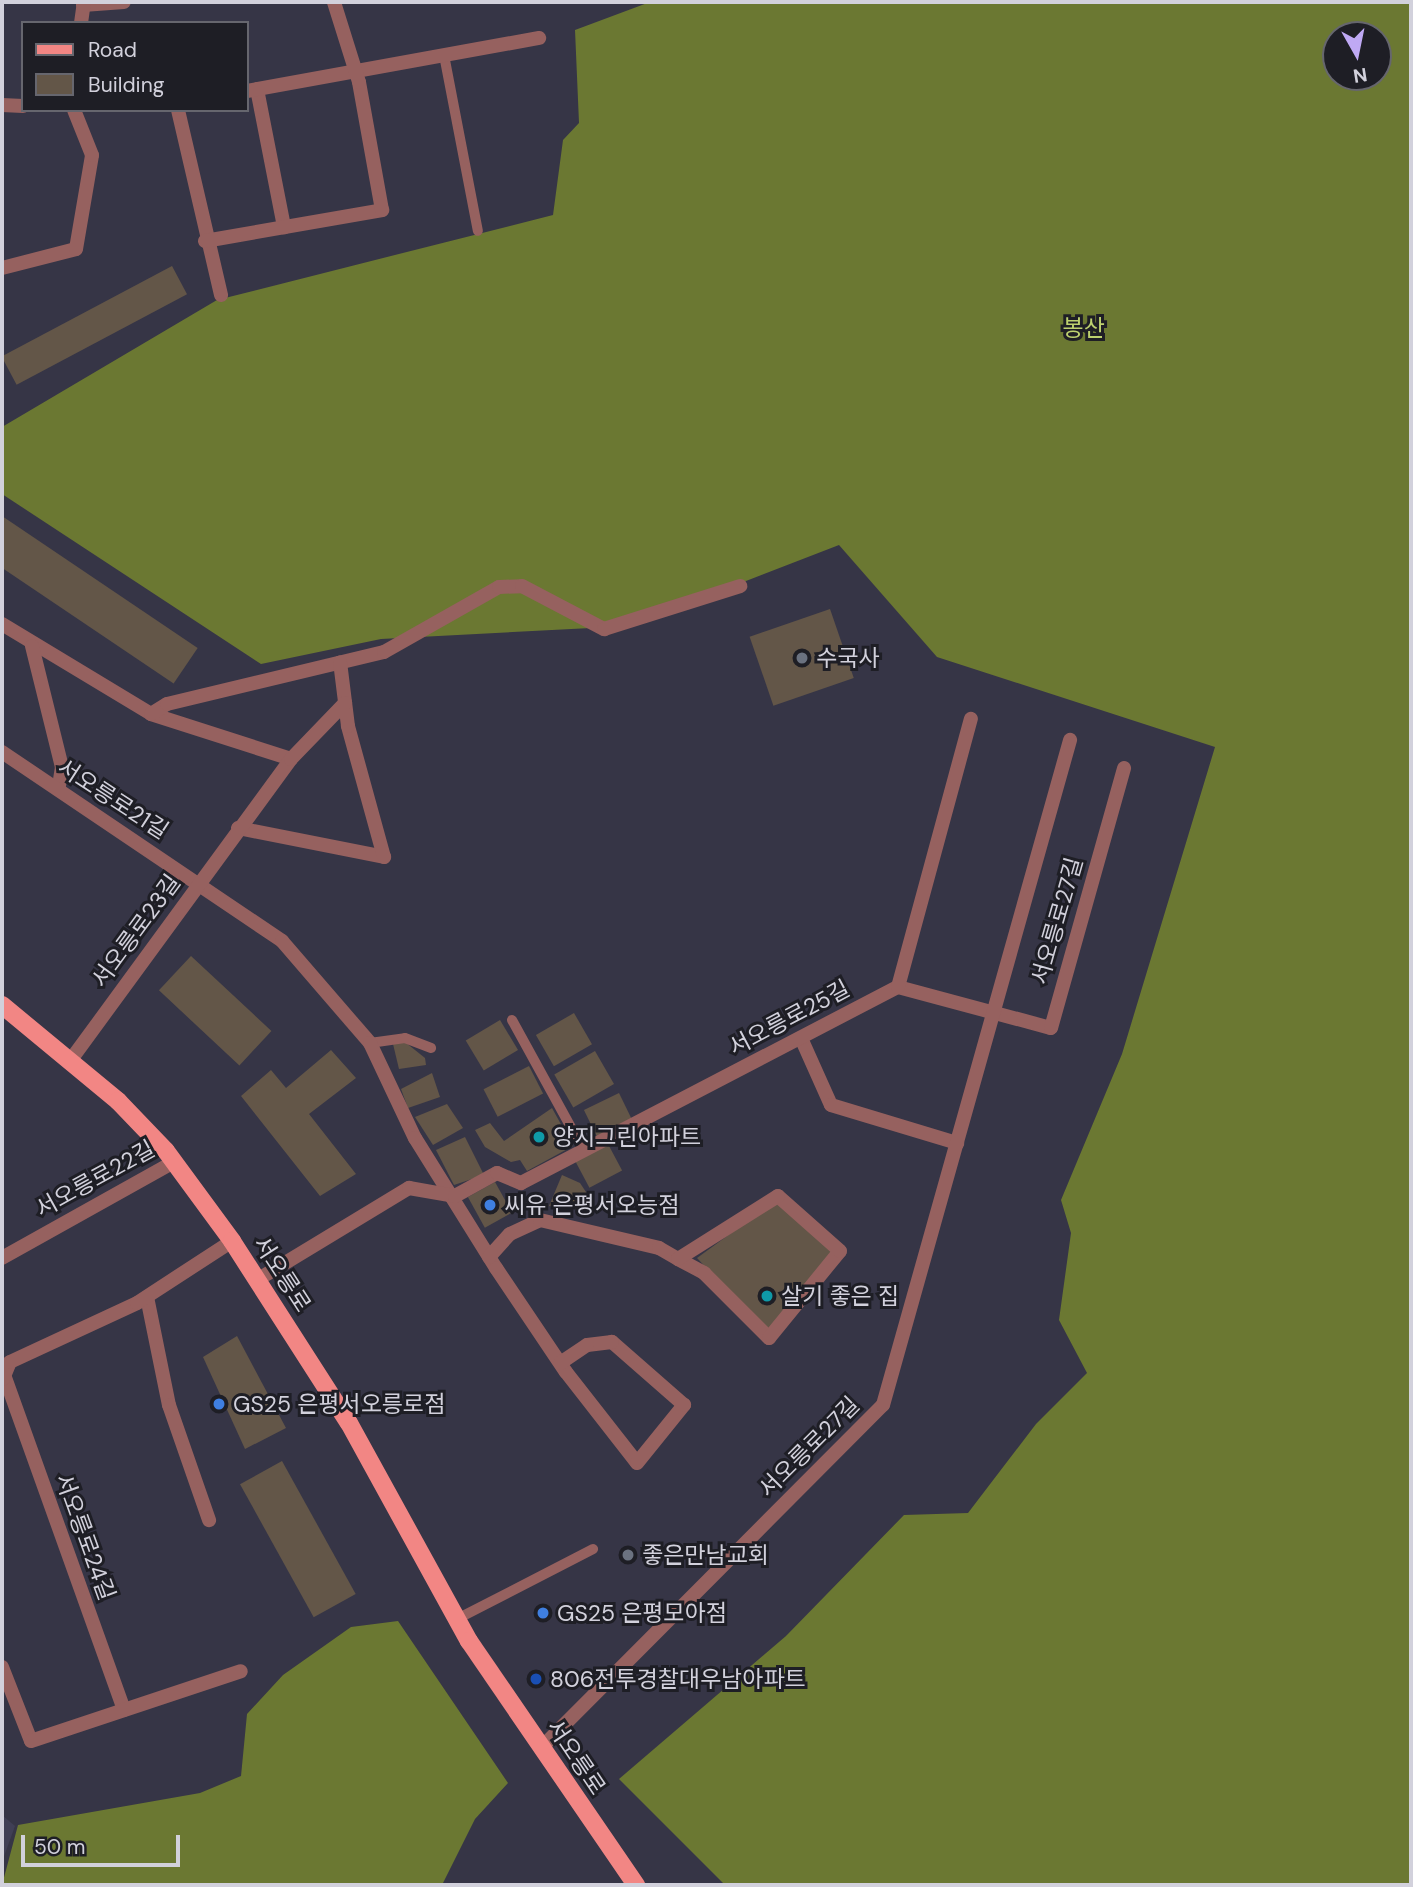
<!DOCTYPE html>
<html>
<head>
<meta charset="utf-8">
<style>
  body { margin:0 }
  #map { position:relative; width:1413px; height:1887px; overflow:hidden; background:#363546; font-family:"DM Sans","Noto Sans KR",sans-serif }
  div>[style] { position:absolute }
  .built>* { inset:0; background:#403f55 }
  .forest>* { inset:0; background:#6b7832 }
  .building>* { inset:0; background:#635648; transform-origin:0 0 }
  .lane>* { height:10px; margin:-5px; padding:0 5px; transform-origin:5px; border-radius:5px; background:#96615f }
  .street>* { height:14px; margin:-7px; padding:0 7px; transform-origin:7px; border-radius:7px; background:#96615f }
  .primary>* { height:18px; margin:-9px; padding:0 9px; transform-origin:9px; border-radius:9px; background:#f28684 }
  .dots>* { width:19px; height:19px; translate:-50% -50%; box-sizing:border-box; border:4px solid #1e1e25; border-radius:50% }
  span { translate:-50% -50%; white-space:nowrap; text-align:center; line-height:1.15; -webkit-text-stroke:6px #1e1e25; paint-order:stroke }
  .park-label { font-size:23px; color:#bdd16f }
  .poi-label { font-size:23px; color:#d2d1dc }
  .left { translate:0 -50%; text-align:left }
  .street-label { font-size:23px; color:#d2d1dc }
  .frame { position:absolute; inset:0; border:4px solid #d2d1dc; pointer-events:none }
  .legend { position:absolute; left:21px; top:21px; width:228px; height:91px; box-sizing:border-box; background:#1e1e25; border:2px solid #66666e; margin:0; padding:9px 12px; list-style:none; font-size:21px; color:#d2d1dc }
  .legend li { display:flex; align-items:center; gap:14px; height:35px }
  .legend b { width:35px; border:2px solid #66666e }
  .north { position:absolute; left:1322px; top:21px; width:70px; height:70px; box-sizing:border-box; background:#1e1e25; border:2px solid #66666e; border-radius:50%; rotate:171deg; font-size:19px; font-weight:700; line-height:28px; text-align:center; color:#d2d1dc }
  .north::after { content:''; display:block; margin:auto; width:24px; height:32px; background:#bfa9f4; clip-path:polygon(50% 0,100% 100%,50% 72%,0 100%) }
  .scale { position:absolute; left:21px; top:1835px; width:159px; height:32px; box-sizing:border-box; border:4px solid #d2d1dc; border-top:0; padding-left:9px; font-size:21px; line-height:24px; white-space:nowrap; color:#d2d1dc; -webkit-text-stroke:5px #1e1e25; paint-order:stroke }
</style>
</head>
<body>
<div id="map">
  <div class="built">
    <i style="clip-path:polygon(2px 1815px,15px 1826px,2px 1862px)"></i>
  </div>
  <div class="forest">
    <i style="clip-path:polygon(evenodd,650px 2px,1411px 2px,1411px 1885px,725px 1885px,619px 1779px,786px 1636px,904px 1515px,968px 1513px,1036px 1424px,1087px 1373px,1059px 1320px,1071px 1233px,1061px 1200px,1122px 1054px,1215px 747px,937px 657px,839px 545px,630px 626px,381px 639px,261px 664px,2px 494px,2px 427px,217px 300px,553px 215px,563px 140px,579px 123px,575px 30px,650px 2px,1336px 35px,1378px 35px,1378px 77px,1336px 77px,1336px 35px)"></i>
    <i style="clip-path:polygon(398px 1621px,508px 1783px,475px 1819px,442px 1885px,2px 1885px,18px 1825px,200px 1793px,241px 1776px,247px 1714px,283px 1675px,351px 1627px)"></i>
  </div>
  <div class="building">
    <i style="left:172px;top:266px;width:32px;height:193px;rotate:62deg"></i>
    <i style="left:2px;top:516px;width:236px;height:43px;rotate:34deg"></i>
    <i style="left:830px;top:609px;width:73px;height:85px;rotate:71deg"></i>
    <i style="left:191px;top:956px;width:110px;height:47px;rotate:43deg"></i>
    <i style="left:574px;top:1013px;width:36px;height:44px;rotate:60deg"></i>
    <i style="left:500px;top:1020px;width:35px;height:40px;rotate:59deg"></i>
    <i style="clip-path:polygon(405px 1042px,425px 1058px,426px 1065px,399px 1069px,393px 1044px)"></i>
    <i style="clip-path:polygon(331px 1050px,356px 1078px,309px 1114px,356px 1174px,320px 1196px,241px 1096px,271px 1070px,286px 1088px)"></i>
    <i style="left:595px;top:1051px;width:38px;height:47px;rotate:60deg"></i>
    <i style="left:529px;top:1066px;width:31px;height:51px;rotate:63deg"></i>
    <i style="clip-path:polygon(432px 1073px,440px 1097px,408px 1108px,401px 1089px)"></i>
    <i style="left:619px;top:1093px;width:30px;height:39px;rotate:64deg"></i>
    <i style="clip-path:polygon(447px 1104px,463px 1128px,433px 1145px,415px 1117px)"></i>
    <i style="clip-path:polygon(552px 1108px,573px 1146px,527px 1171px,520px 1160px,511px 1162px,485px 1147px,475px 1130px,490px 1123px,504px 1141px)"></i>
    <i style="clip-path:polygon(465px 1137px,484px 1175px,454px 1185px,436px 1150px)"></i>
    <i style="left:608px;top:1144px;width:30px;height:37px;rotate:62deg"></i>
    <i style="clip-path:polygon(562px 1175px,580px 1183px,590px 1198px,588px 1210px,549px 1206px)"></i>
    <i style="left:495px;top:1182px;width:35px;height:31px;rotate:61deg"></i>
    <i style="clip-path:polygon(779px 1198px,837px 1251px,769px 1335px,697px 1258px)"></i>
    <i style="clip-path:polygon(237px 1336px,286px 1428px,245px 1449px,203px 1357px)"></i>
    <i style="left:282px;top:1461px;width:152px;height:48px;rotate:61deg"></i>
  </div>
  <div class="lane">
    <i style="left:444px;top:55px;width:179px;rotate:79.1deg"></i>
    <i style="left:512px;top:1020px;width:149px;rotate:61.2deg"></i>
    <i style="left:370px;top:1043px;width:35px;rotate:-8deg"></i>
    <i style="left:405px;top:1038px;width:28px;rotate:21deg"></i>
    <i style="left:457px;top:1619px;width:153px;rotate:-27.2deg"></i>
  </div>
  <div class="street">
    <i style="left:83px;top:5px;width:41px;rotate:-4.2deg"></i>
    <i style="left:81px;top:23px;width:21px;rotate:-82deg"></i>
    <i style="left:257px;top:89px;width:141px;rotate:78.9deg"></i>
    <i style="left:247px;top:91px;width:297px;rotate:-10.3deg"></i>
    <i style="left:2px;top:105px;width:21px;rotate:3deg"></i>
    <i style="left:178px;top:110px;width:190px;rotate:76.9deg"></i>
    <i style="left:205px;top:241px;width:180px;rotate:-9.9deg"></i>
    <i style="left:382px;top:210px;width:130px;rotate:-100.2deg"></i>
    <i style="left:359px;top:82px;width:84px;rotate:-107.4deg"></i>
    <i style="left:2px;top:268px;width:76px;rotate:-14.4deg"></i>
    <i style="left:76px;top:249px;width:95px;rotate:-80.3deg"></i>
    <i style="left:92px;top:155px;width:48px;rotate:-111.8deg"></i>
    <i style="left:2px;top:624px;width:174px;rotate:31.1deg"></i>
    <i style="left:151px;top:714px;width:147px;rotate:17.8deg"></i>
    <i style="left:32px;top:646px;width:125px;rotate:76.1deg"></i>
    <i style="left:62px;top:767px;width:20px;rotate:99deg"></i>
    <i style="left:151px;top:714px;width:19px;rotate:-32deg"></i>
    <i style="left:167px;top:704px;width:223px;rotate:-13.5deg"></i>
    <i style="left:384px;top:652px;width:132px;rotate:-29.5deg"></i>
    <i style="left:499px;top:587px;width:23px;rotate:-2deg"></i>
    <i style="left:522px;top:586px;width:93px;rotate:27.7deg"></i>
    <i style="left:604px;top:629px;width:143px;rotate:-17.5deg"></i>
    <i style="left:2px;top:752px;width:338px;rotate:34deg"></i>
    <i style="left:282px;top:941px;width:135px;rotate:49.2deg"></i>
    <i style="left:370px;top:1043px;width:105px;rotate:64.7deg"></i>
    <i style="left:415px;top:1138px;width:153px;rotate:58.1deg"></i>
    <i style="left:496px;top:1268px;width:125px;rotate:56.1deg"></i>
    <i style="left:566px;top:1372px;width:115px;rotate:52deg"></i>
    <i style="left:637px;top:1463px;width:75px;rotate:-51deg"></i>
    <i style="left:684px;top:1405px;width:96px;rotate:-138.8deg"></i>
    <i style="left:612px;top:1342px;width:25px;rotate:173deg"></i>
    <i style="left:587px;top:1345px;width:32px;rotate:146deg"></i>
    <i style="left:238px;top:828px;width:149px;rotate:11.2deg"></i>
    <i style="left:384px;top:857px;width:136px;rotate:-105.4deg"></i>
    <i style="left:348px;top:726px;width:64px;rotate:-97.1deg"></i>
    <i style="left:898px;top:987px;width:158px;rotate:15deg"></i>
    <i style="left:1051px;top:1028px;width:270px;rotate:-74.3deg"></i>
    <i style="left:801px;top:1038px;width:73px;rotate:65.9deg"></i>
    <i style="left:831px;top:1105px;width:132px;rotate:16.8deg"></i>
    <i style="left:70px;top:1061px;width:374px;rotate:-53.8deg"></i>
    <i style="left:291px;top:759px;width:78px;rotate:-46deg"></i>
    <i style="left:489px;top:1257px;width:31px;rotate:-48deg"></i>
    <i style="left:510px;top:1234px;width:33px;rotate:-25deg"></i>
    <i style="left:540px;top:1220px;width:122px;rotate:13.2deg"></i>
    <i style="left:659px;top:1248px;width:22px;rotate:30deg"></i>
    <i style="left:678px;top:1259px;width:30px;rotate:28deg"></i>
    <i style="left:704px;top:1273px;width:92px;rotate:45deg"></i>
    <i style="left:769px;top:1338px;width:112px;rotate:-50.8deg"></i>
    <i style="left:840px;top:1251px;width:83px;rotate:-138.4deg"></i>
    <i style="left:778px;top:1196px;width:118px;rotate:147.8deg"></i>
    <i style="left:2px;top:1258px;width:197px;rotate:-29.2deg"></i>
    <i style="left:257px;top:1280px;width:178px;rotate:-31.2deg"></i>
    <i style="left:409px;top:1188px;width:47px;rotate:9.9deg"></i>
    <i style="left:455px;top:1196px;width:48px;rotate:-28.7deg"></i>
    <i style="left:497px;top:1173px;width:26px;rotate:23deg"></i>
    <i style="left:521px;top:1183px;width:425px;rotate:-27.5deg"></i>
    <i style="left:898px;top:987px;width:278px;rotate:-74.8deg"></i>
    <i style="left:147px;top:1297px;width:110px;rotate:78.5deg"></i>
    <i style="left:169px;top:1405px;width:122px;rotate:70.8deg"></i>
    <i style="left:2px;top:1369px;width:362px;rotate:70.3deg"></i>
    <i style="left:3px;top:1379px;width:18px;rotate:-68deg"></i>
    <i style="left:10px;top:1362px;width:140px;rotate:-24.9deg"></i>
    <i style="left:137px;top:1303px;width:113px;rotate:-33.1deg"></i>
    <i style="left:2px;top:1667px;width:79px;rotate:68.6deg"></i>
    <i style="left:31px;top:1741px;width:221px;rotate:-18.4deg"></i>
    <i style="left:541px;top:1748px;width:484px;rotate:-45.1deg"></i>
    <i style="left:883px;top:1405px;width:691px;rotate:-74.29deg"></i>
  </div>
  <div class="primary">
    <i style="left:2px;top:1005px;width:151px;rotate:39.6deg"></i>
    <i style="left:118px;top:1101px;width:69px;rotate:46.2deg"></i>
    <i style="left:166px;top:1151px;width:112px;rotate:53.7deg"></i>
    <i style="left:232px;top:1241px;width:216px;rotate:57.3deg"></i>
    <i style="left:349px;top:1423px;width:249px;rotate:61.2deg"></i>
    <i style="left:469px;top:1641px;width:296px;rotate:55.6deg"></i>
  </div>
  <div class="dots">
    <i style="left:802px;top:658px;background:#6b7280"></i>
    <i style="left:539px;top:1137px;background:#0f9aa8"></i>
    <i style="left:490px;top:1205px;background:#3f7fe0"></i>
    <i style="left:767px;top:1296px;background:#0f9aa8"></i>
    <i style="left:219px;top:1404px;background:#3f7fe0"></i>
    <i style="left:628px;top:1555px;background:#6b7280"></i>
    <i style="left:543px;top:1613px;background:#3f7fe0"></i>
    <i style="left:536px;top:1679px;background:#1a4fb4"></i>
  </div>
  <div class="park-label">
    <span style="left:1084px;top:328px">봉산</span>
  </div>
  <div class="poi-label">
    <span class="left" style="left:816px;top:658px">수국사</span>
    <span class="left" style="left:553px;top:1137px">양지그린아파트</span>
    <span class="left" style="left:504px;top:1205px">씨유 은평서오능점</span>
    <span class="left" style="left:781px;top:1296px">살기 좋은 집</span>
    <span class="left" style="left:233px;top:1404px">GS25 은평서오릉로점</span>
    <span class="left" style="left:642px;top:1555px">좋은만남교회</span>
    <span class="left" style="left:557px;top:1613px">GS25 은평모아점</span>
    <span class="left" style="left:550px;top:1679px">806전투경찰대우남아파트</span>
  </div>
  <div class="street-label">
    <span style="left:113px;top:799px;rotate:33deg">서오릉로21길</span>
    <span style="left:1057px;top:921px;rotate:-74deg">서오릉로27길</span>
    <span style="left:136px;top:931px;rotate:-54deg">서오릉로23길</span>
    <span style="left:789px;top:1018px;rotate:-28deg">서오릉로25길</span>
    <span style="left:95px;top:1179px;rotate:-29deg">서오릉로22길</span>
    <span style="left:282px;top:1274px;rotate:57deg">서오릉로</span>
    <span style="left:809px;top:1447px;rotate:-45deg">서오릉로27길</span>
    <span style="left:85px;top:1537px;rotate:70deg">서오릉로24길</span>
    <span style="left:576px;top:1757px;rotate:56deg">서오릉로</span>
  </div>
  <div class="frame"></div>
  <ul class="legend">
  <li><b style="height:9px;background:#f28684"></b>Road</li>
  <li><b style="height:19px;background:#635648"></b>Building</li>
  </ul>
  <div class="north">N</div>
  <div class="scale">50 m</div>
</div>
</body>
</html>
